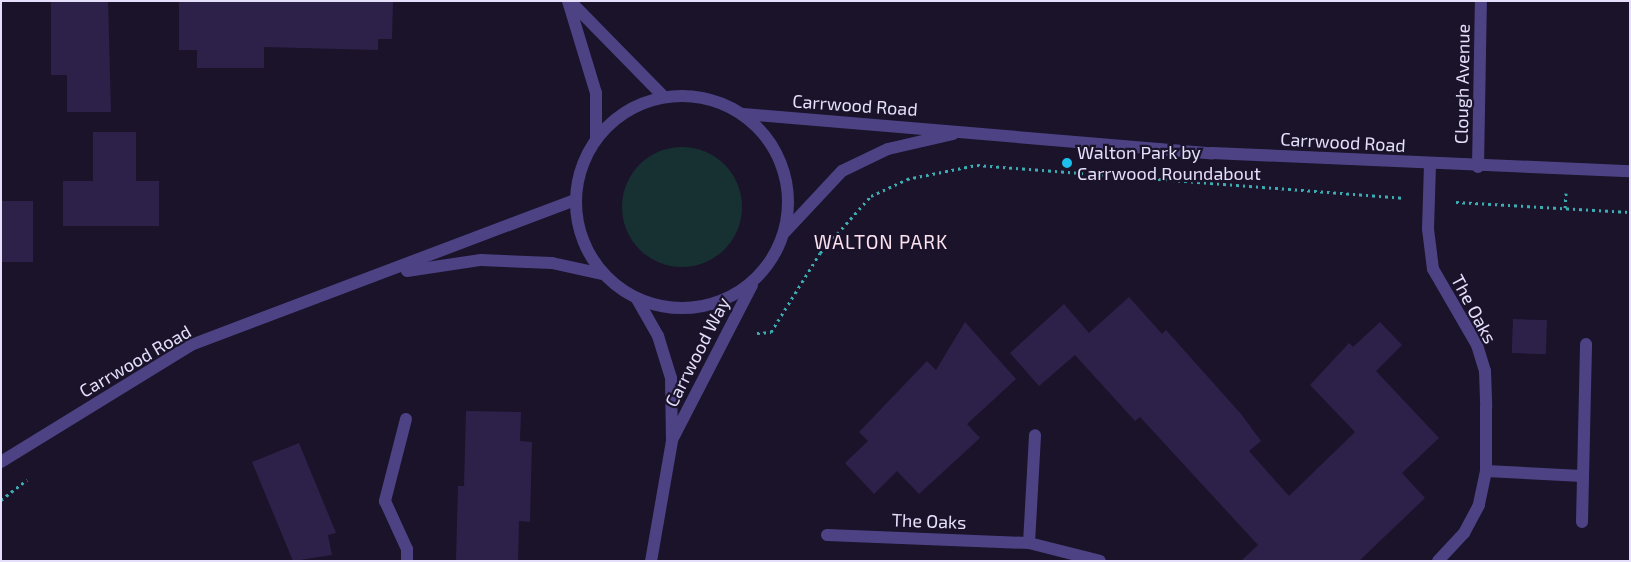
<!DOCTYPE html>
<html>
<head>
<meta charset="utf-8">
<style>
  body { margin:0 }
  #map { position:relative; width:1631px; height:562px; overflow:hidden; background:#1a132a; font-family:"Exo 2",sans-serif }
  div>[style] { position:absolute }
  .green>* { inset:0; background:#173133 }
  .round { border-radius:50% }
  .building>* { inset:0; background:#2e2149; transform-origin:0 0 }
  .path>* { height:3px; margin-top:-1.5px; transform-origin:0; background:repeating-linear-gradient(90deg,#3cacb3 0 2.5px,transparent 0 6.5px) }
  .minor>* { height:12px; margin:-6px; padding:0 6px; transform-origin:6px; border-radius:6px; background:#4d4384 }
  .minor>.ring { margin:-6px; padding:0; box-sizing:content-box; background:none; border:12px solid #4d4384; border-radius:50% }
  .dots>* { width:14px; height:14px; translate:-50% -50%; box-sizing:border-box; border:2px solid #1a132a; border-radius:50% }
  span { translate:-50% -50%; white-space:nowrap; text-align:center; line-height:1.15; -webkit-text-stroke:4.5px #1a132a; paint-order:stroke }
  .street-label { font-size:18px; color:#e5dffc }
  .poi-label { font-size:18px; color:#e5dffc }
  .left { translate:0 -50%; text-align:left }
  .neighbourhood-label { font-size:19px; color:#fce1ef; letter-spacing:1px }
  .frame { position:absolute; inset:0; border:2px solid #e5dffc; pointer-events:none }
</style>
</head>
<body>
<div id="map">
  <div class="green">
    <i class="round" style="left:622px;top:147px;width:120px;height:120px"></i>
  </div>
  <div class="building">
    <i style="clip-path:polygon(51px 1px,108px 1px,111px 112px,67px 112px,67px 75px,51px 75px)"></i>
    <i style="clip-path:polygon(393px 1px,392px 39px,378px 39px,378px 50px,264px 47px,264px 68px,197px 68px,197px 50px,179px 50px,179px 2px)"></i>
    <i style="clip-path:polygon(93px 132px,136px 132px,136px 181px,159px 181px,159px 226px,63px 226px,63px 181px,93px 181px)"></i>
    <i style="left:1px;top:201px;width:32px;height:61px"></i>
    <i style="clip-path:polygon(1129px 297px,1162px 334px,1166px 330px,1241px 414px,1261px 441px,1249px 451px,1289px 496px,1355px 432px,1310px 385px,1349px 343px,1353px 347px,1380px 322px,1402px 345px,1376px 371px,1439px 438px,1402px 473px,1425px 498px,1359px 561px,1241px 561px,1258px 545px,1140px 417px,1135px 421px,1075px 355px,1039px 386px,1010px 353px,1064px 304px,1089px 333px)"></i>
    <i style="left:1513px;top:319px;width:34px;height:34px;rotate:2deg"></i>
    <i style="clip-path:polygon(965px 322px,1016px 379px,967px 424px,980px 438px,919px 494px,897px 471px,874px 494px,845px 463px,868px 441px,859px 432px,927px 361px,936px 370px)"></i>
    <i style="clip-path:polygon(466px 411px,521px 412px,520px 441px,532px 442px,530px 522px,519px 521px,518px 561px,456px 561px,458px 486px,464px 486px)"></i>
    <i style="clip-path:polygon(299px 443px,336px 533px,328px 535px,332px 555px,293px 561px,252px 462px)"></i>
  </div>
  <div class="path">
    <i style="left:1456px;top:202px;width:174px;rotate:3.3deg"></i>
    <i style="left:1565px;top:208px;width:15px;rotate:-86deg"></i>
    <i style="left:757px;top:333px;width:14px;rotate:-4deg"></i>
    <i style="left:771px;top:332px;width:93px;rotate:-58.2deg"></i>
    <i style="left:820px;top:253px;width:76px;rotate:-48.2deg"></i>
    <i style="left:871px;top:196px;width:40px;rotate:-25deg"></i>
    <i style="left:907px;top:179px;width:71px;rotate:-11.3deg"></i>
    <i style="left:977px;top:165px;width:426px;rotate:4.4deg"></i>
    <i style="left:1px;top:500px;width:33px;rotate:-38deg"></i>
  </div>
  <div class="minor">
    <i style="left:568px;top:1px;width:96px;rotate:73.1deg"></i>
    <i style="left:596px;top:93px;width:44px;rotate:90deg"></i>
    <i style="left:570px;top:1px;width:134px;rotate:45.6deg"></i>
    <i class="ring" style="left:576px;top:96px;width:200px;height:200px"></i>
    <i style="left:743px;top:114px;width:471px;rotate:4.8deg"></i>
    <i style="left:1212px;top:153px;width:418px;rotate:2.5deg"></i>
    <i style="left:1430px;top:165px;width:64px;rotate:91.8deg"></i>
    <i style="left:1428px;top:229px;width:40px;rotate:82.9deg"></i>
    <i style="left:1433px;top:269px;width:88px;rotate:59.9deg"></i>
    <i style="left:1477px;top:345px;width:27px;rotate:73deg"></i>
    <i style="left:1485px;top:371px;width:36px;rotate:88deg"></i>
    <i style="left:1486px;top:407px;width:64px;rotate:90deg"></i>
    <i style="left:1486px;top:471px;width:35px;rotate:102deg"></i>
    <i style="left:1479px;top:505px;width:32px;rotate:118deg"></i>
    <i style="left:1464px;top:533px;width:38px;rotate:133deg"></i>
    <i style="left:1478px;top:167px;width:166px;rotate:-89deg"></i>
    <i style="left:784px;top:233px;width:85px;rotate:-46.9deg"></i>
    <i style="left:842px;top:171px;width:51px;rotate:-25.6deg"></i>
    <i style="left:888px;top:149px;width:67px;rotate:-13deg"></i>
    <i style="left:407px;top:271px;width:75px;rotate:-8.5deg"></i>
    <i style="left:481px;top:260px;width:71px;rotate:2.4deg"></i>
    <i style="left:552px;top:263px;width:51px;rotate:12.4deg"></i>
    <i style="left:637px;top:299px;width:43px;rotate:60.4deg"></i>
    <i style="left:658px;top:336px;width:44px;rotate:72.8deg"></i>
    <i style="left:671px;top:378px;width:63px;rotate:89.1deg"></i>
    <i style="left:672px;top:441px;width:122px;rotate:99.9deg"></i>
    <i style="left:406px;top:419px;width:85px;rotate:104.4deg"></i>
    <i style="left:385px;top:501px;width:53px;rotate:65.4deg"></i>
    <i style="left:407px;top:549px;width:12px;rotate:90deg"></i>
    <i style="left:673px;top:438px;width:172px;rotate:-62.7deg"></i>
    <i style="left:1px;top:462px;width:223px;rotate:-31.6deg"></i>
    <i style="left:191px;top:345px;width:408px;rotate:-20.7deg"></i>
    <i style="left:1486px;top:471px;width:96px;rotate:3deg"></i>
    <i style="left:1582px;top:522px;width:178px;rotate:-88.7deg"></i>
    <i style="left:827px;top:535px;width:202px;rotate:2.3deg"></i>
    <i style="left:1029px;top:543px;width:73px;rotate:14.2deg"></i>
    <i style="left:1029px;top:543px;width:108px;rotate:-86.8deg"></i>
  </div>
  <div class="dots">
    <i style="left:1067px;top:163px;background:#1cbeeb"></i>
  </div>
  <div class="street-label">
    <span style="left:1462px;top:84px;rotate:-89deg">Clough Avenue</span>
    <span style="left:855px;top:105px;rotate:4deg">Carrwood Road</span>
    <span style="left:1343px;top:142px;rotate:3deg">Carrwood Road</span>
    <span style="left:1474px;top:309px;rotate:62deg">The Oaks</span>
    <span style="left:697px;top:352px;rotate:-63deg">Carrwood Way</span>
    <span style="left:135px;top:361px;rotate:-30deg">Carrwood Road</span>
    <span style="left:929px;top:521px;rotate:2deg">The Oaks</span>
  </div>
  <div class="poi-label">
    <span class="left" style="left:1077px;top:163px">Walton Park by<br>Carrwood Roundabout</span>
  </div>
  <div class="neighbourhood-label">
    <span style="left:881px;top:242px">WALTON PARK</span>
  </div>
  <div class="frame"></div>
</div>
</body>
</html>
